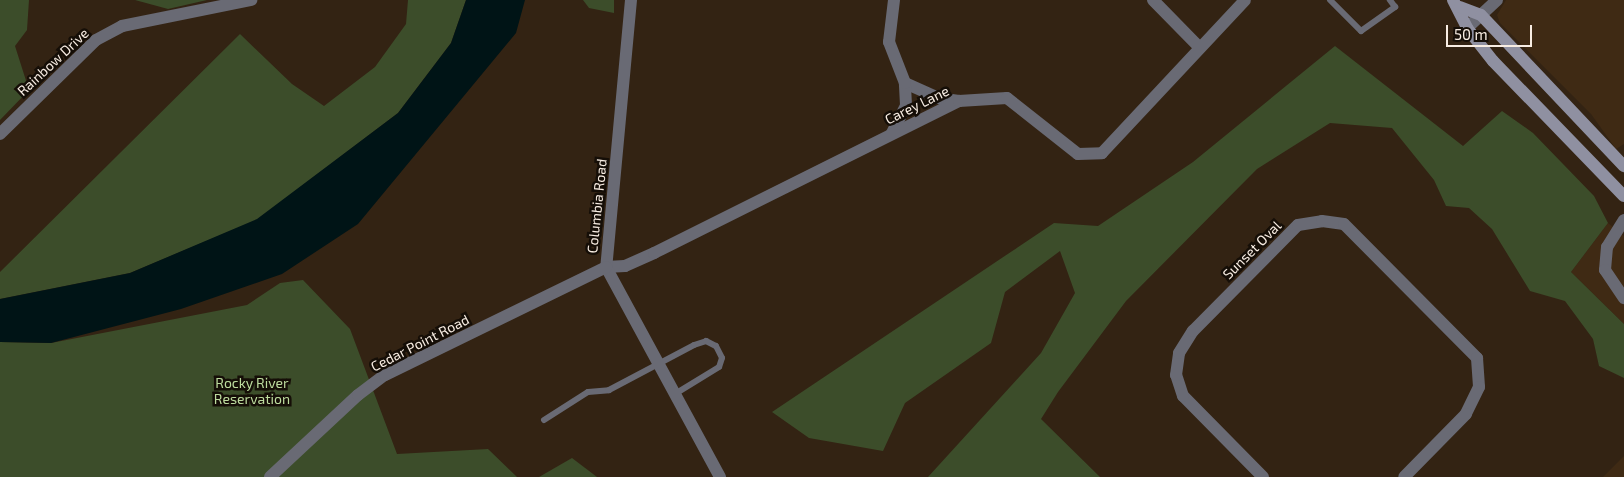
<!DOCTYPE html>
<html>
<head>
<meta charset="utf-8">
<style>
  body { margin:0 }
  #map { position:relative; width:1624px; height:477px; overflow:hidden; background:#332313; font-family:"Exo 2",sans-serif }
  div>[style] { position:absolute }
  .built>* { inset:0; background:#3f2a14 }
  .green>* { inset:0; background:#3c4d2a }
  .water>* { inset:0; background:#001416 }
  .service>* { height:6px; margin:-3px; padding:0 3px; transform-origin:3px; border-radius:3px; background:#696a74 }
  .minor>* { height:12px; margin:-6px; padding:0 6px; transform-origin:6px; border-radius:6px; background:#696a74 }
  .tertiary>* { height:12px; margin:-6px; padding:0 6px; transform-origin:6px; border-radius:6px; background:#696a74 }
  .secondary>* { height:12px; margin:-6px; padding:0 6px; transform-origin:6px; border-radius:6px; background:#8f90a1 }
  span { translate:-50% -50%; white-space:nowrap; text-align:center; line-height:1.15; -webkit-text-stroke:5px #150e07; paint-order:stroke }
  .street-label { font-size:14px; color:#f8ede3 }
  .park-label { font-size:14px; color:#bddc9e }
  .scale { position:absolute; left:1446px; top:25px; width:86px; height:22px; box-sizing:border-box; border:2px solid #f8ede3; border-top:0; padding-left:6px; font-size:15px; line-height:18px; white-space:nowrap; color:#f8ede3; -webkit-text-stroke:4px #150e07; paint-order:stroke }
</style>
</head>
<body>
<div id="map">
  <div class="built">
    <i style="clip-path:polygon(1506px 0,1624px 0,1624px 144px,1616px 149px,1591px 114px,1500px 23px,1497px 15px)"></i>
    <i style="clip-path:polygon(1608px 223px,1624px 236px,1624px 324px,1571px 272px)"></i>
    <i style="clip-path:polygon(1624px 456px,1624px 477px,1603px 477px)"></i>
  </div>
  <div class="green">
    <i style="clip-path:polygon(0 0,29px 0,27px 30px,15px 46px,29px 90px,0 120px)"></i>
    <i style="clip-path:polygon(135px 0,207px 0,168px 9px)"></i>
    <i style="clip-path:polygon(408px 0,466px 0,451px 43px,398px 113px,257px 220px,130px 273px,0 299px,0 272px,240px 34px,292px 84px,324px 106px,375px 67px,406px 24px)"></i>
    <i style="clip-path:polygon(583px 0,614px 0,614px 13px,589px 8px)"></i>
    <i style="clip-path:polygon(1335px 46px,1463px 146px,1502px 111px,1533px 133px,1594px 196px,1608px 223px,1571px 272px,1624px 324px,1624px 378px,1599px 366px,1593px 339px,1565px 301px,1530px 291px,1492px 229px,1469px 208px,1446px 206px,1434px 180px,1392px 128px,1330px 123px,1257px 169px,1126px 301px,1058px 392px,1041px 419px,1100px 477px,928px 477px,1041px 353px,1075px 293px,1060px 251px,1005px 292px,991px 343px,905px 403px,883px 451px,809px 438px,772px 412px,1054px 223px,1098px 226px,1193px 162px)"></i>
    <i style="clip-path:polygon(303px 280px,350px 329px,397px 454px,488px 449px,517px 477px,0 477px,0 342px,51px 343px,247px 305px,280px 283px)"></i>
    <i style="clip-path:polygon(572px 458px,597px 477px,539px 477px)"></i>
  </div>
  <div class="water">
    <i style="clip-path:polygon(466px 0,525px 0,516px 33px,358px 224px,282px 274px,181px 309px,51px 343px,0 342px,0 299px,130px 273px,257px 219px,398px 113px,451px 43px)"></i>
  </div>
  <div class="service">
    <i style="left:1330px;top:0;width:44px;rotate:45deg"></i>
    <i style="left:1361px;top:31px;width:42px;rotate:-35.2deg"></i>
    <i style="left:1395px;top:7px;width:9px;rotate:-126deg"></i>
    <i style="left:544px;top:420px;width:52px;rotate:-32.5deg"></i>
    <i style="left:588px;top:392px;width:21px;rotate:-5deg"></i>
    <i style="left:609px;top:390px;width:96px;rotate:-27.9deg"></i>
    <i style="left:694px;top:345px;width:13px;rotate:-18deg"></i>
    <i style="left:706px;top:341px;width:11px;rotate:27deg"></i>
    <i style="left:716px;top:346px;width:13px;rotate:63deg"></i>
    <i style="left:722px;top:358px;width:9px;rotate:108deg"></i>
    <i style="left:719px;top:367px;width:52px;rotate:148.5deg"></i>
  </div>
  <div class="minor">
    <i style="left:1153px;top:0;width:66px;rotate:45.6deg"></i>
    <i style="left:1467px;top:28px;width:41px;rotate:-43deg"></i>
    <i style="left:905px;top:83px;width:36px;rotate:24deg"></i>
    <i style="left:938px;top:98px;width:21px;rotate:8deg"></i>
    <i style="left:892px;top:133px;width:31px;rotate:-63deg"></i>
    <i style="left:906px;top:105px;width:22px;rotate:-93deg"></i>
    <i style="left:905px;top:83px;width:44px;rotate:-111.3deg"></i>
    <i style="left:889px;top:42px;width:42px;rotate:-83.2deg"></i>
    <i style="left:0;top:134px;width:134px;rotate:-44.4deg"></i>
    <i style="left:96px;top:40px;width:30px;rotate:-28deg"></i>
    <i style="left:122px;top:26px;width:132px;rotate:-11.4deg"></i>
    <i style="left:1624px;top:220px;width:32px;rotate:122deg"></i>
    <i style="left:1607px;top:247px;width:23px;rotate:95deg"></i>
    <i style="left:1605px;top:270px;width:34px;rotate:56deg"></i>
    <i style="left:606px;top:267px;width:19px;rotate:-3deg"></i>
    <i style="left:625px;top:266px;width:32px;rotate:-24deg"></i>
    <i style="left:654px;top:253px;width:341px;rotate:-26.5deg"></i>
    <i style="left:959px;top:101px;width:48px;rotate:-3.6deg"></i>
    <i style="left:1007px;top:98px;width:90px;rotate:38.3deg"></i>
    <i style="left:1078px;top:154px;width:24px;rotate:-2deg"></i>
    <i style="left:1102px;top:153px;width:209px;rotate:-46.9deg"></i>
    <i style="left:1263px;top:477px;width:114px;rotate:-134.6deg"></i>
    <i style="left:1183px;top:396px;width:22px;rotate:-108deg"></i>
    <i style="left:1176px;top:375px;width:22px;rotate:-82deg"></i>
    <i style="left:1179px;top:353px;width:26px;rotate:-58deg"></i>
    <i style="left:1193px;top:331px;width:149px;rotate:-45.3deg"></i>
    <i style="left:1298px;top:225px;width:24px;rotate:-9deg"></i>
    <i style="left:1322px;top:221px;width:22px;rotate:8deg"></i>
    <i style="left:1344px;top:224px;width:189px;rotate:45.2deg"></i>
    <i style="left:1477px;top:358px;width:29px;rotate:86deg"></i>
    <i style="left:1479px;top:387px;width:30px;rotate:116deg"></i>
    <i style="left:1466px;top:414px;width:88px;rotate:134.5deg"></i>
  </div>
  <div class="tertiary">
    <i style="left:631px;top:0;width:268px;rotate:95.3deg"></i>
    <i style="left:606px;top:267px;width:239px;rotate:61.5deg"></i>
    <i style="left:270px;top:477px;width:120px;rotate:-43deg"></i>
    <i style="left:358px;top:395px;width:34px;rotate:-37deg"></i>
    <i style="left:385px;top:375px;width:246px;rotate:-26deg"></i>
  </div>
  <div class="secondary">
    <i style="left:1453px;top:0;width:31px;rotate:63deg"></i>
    <i style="left:1467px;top:28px;width:42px;rotate:51.8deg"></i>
    <i style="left:1493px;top:61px;width:188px;rotate:45.9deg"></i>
    <i style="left:1460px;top:7px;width:22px;rotate:21deg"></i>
    <i style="left:1481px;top:15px;width:208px;rotate:46.6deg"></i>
  </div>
  <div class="street-label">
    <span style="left:53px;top:62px;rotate:-43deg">Rainbow Drive</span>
    <span style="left:917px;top:105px;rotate:-26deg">Carey Lane</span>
    <span style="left:597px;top:206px;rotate:-84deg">Columbia Road</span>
    <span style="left:1252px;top:250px;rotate:-45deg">Sunset Oval</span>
    <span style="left:420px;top:343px;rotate:-27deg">Cedar Point Road</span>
  </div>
  <div class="park-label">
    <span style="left:252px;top:391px">Rocky River<br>Reservation</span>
  </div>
  <div class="scale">50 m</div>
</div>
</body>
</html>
